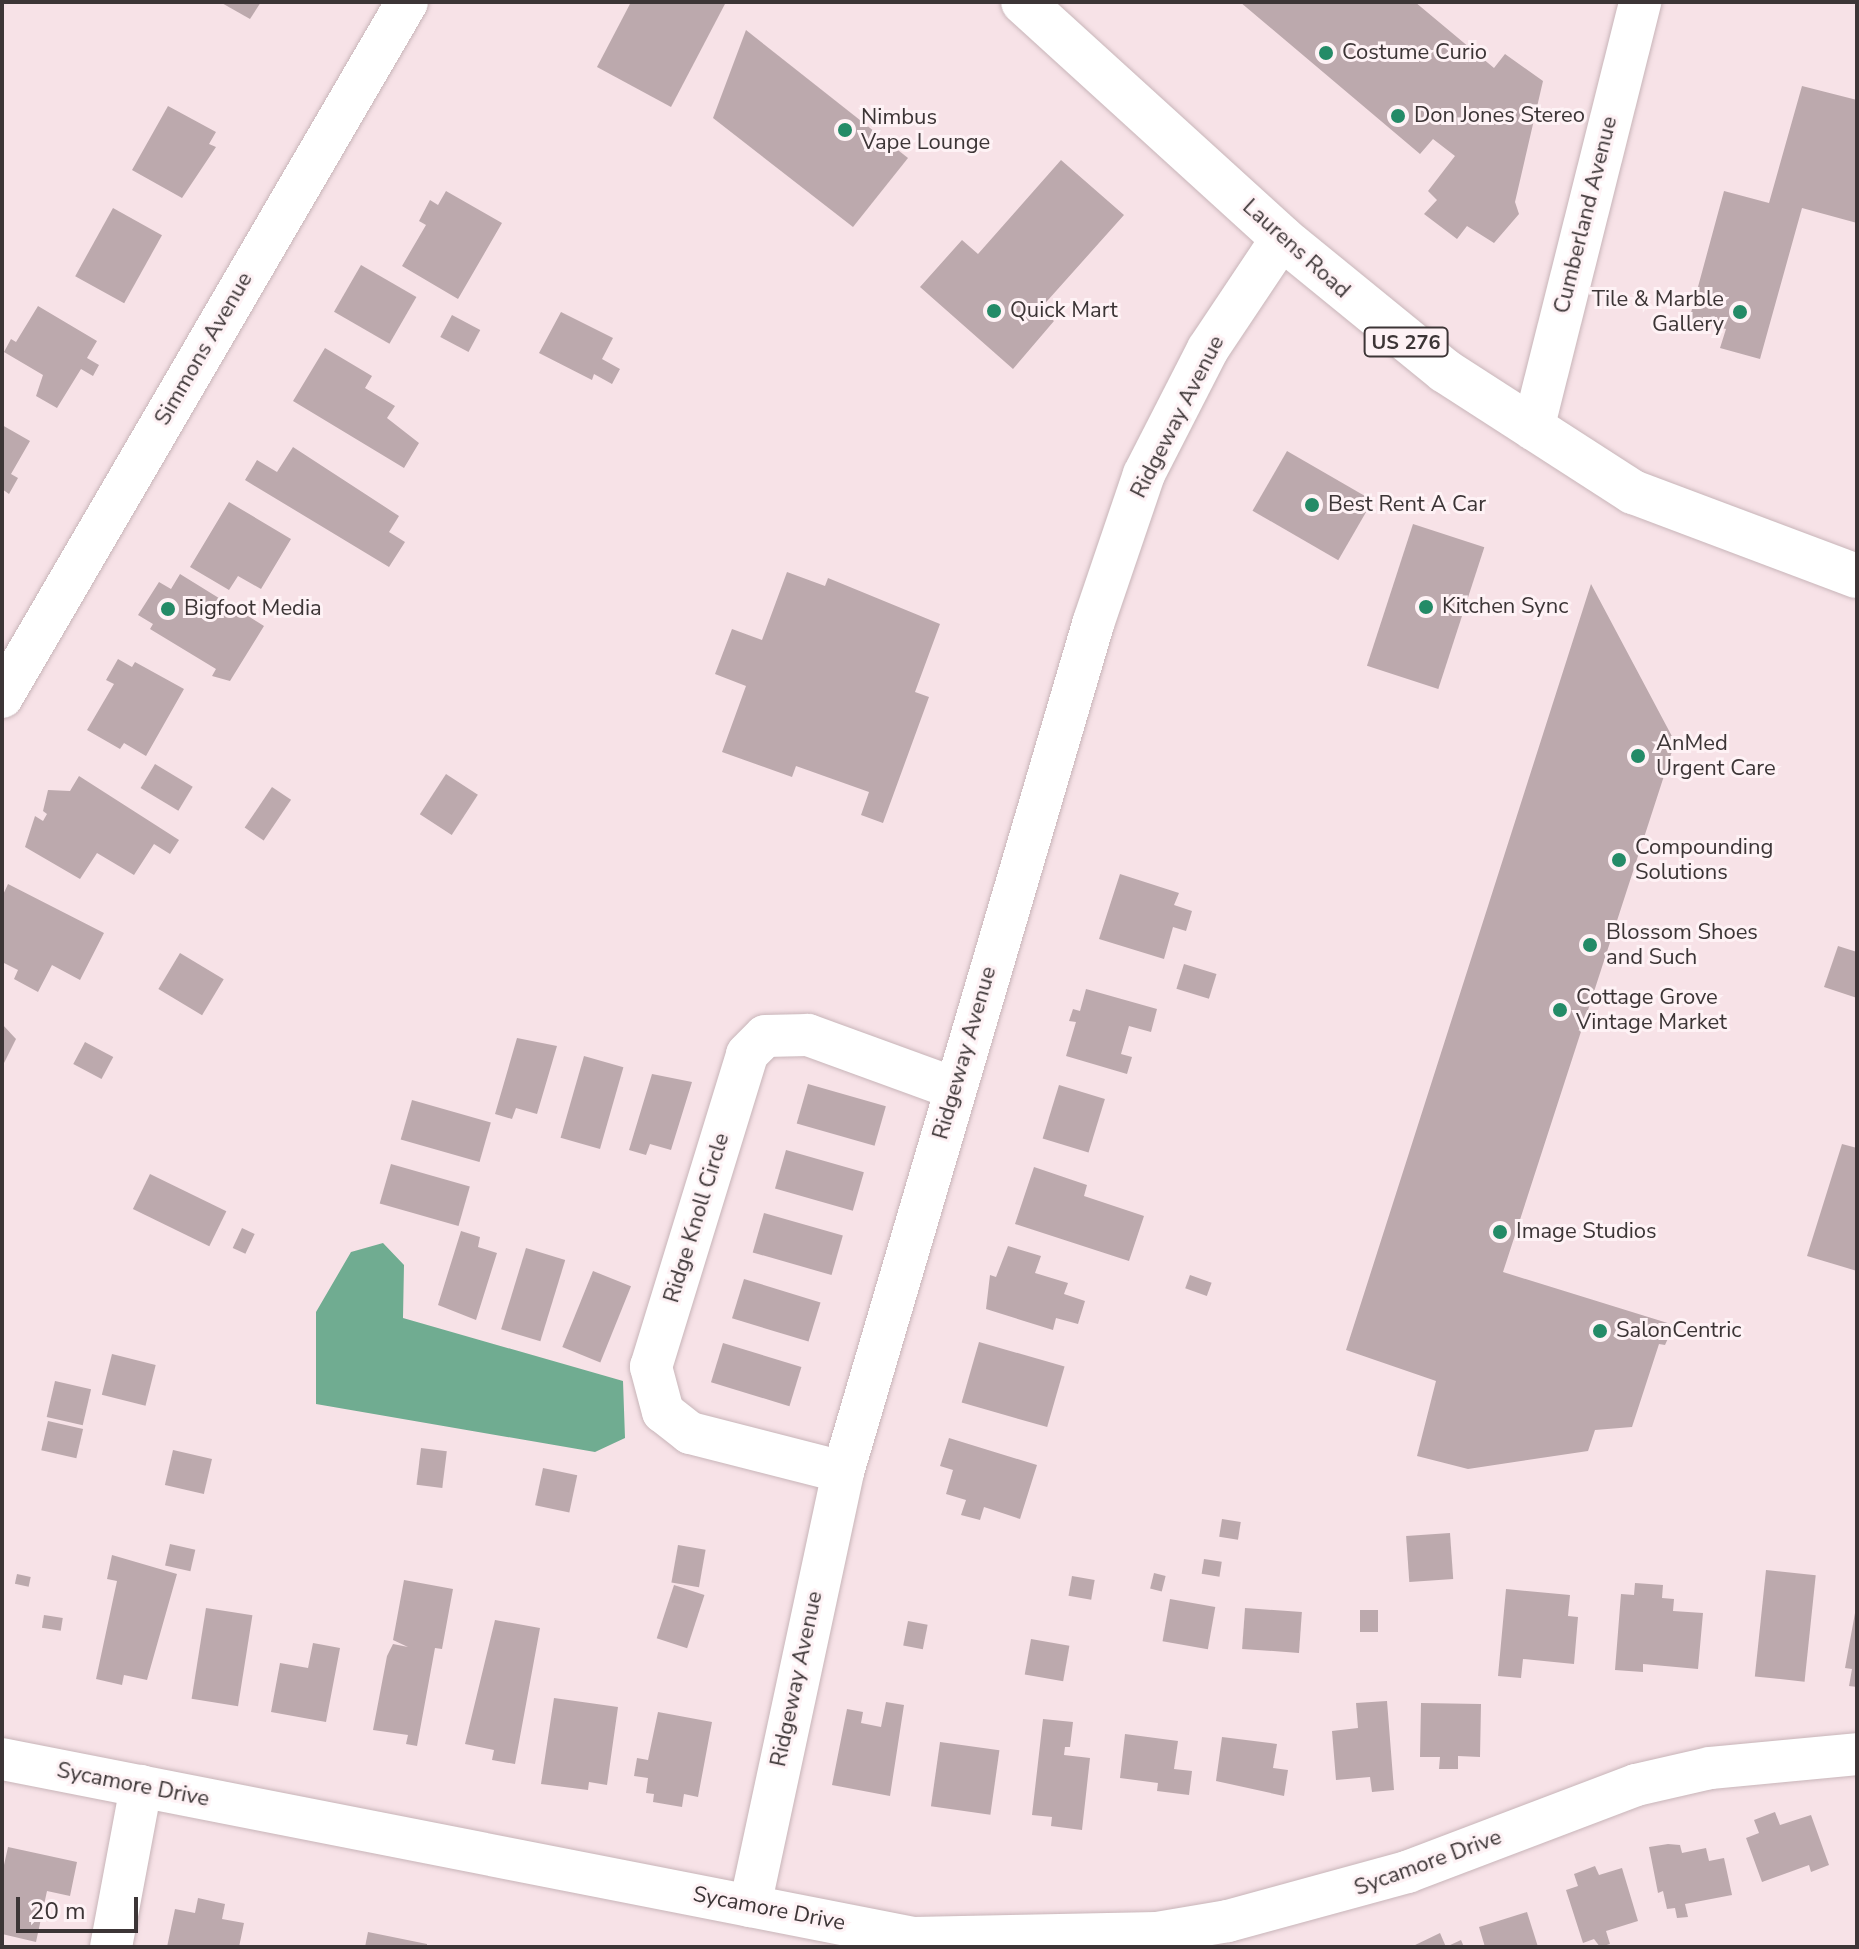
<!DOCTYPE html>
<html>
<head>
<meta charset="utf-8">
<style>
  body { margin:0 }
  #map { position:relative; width:1859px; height:1949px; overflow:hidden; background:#f7e2e7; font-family:"Nunito Sans",sans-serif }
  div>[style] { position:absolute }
  .water>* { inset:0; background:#70ac91 }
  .building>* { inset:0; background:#bca9ad; transform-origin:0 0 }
  .roads { filter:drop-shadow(0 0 2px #c8b5b9) drop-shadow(0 0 2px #c8b5b9) }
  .minor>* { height:42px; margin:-21px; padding:0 21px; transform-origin:21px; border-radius:21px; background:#fff }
  .primary>* { height:44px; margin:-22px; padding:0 22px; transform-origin:22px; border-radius:22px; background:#fff }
  .dots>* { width:22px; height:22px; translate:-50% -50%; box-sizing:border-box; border:4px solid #fef2f5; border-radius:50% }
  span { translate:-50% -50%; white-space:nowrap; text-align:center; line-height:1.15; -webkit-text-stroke:6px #fef2f5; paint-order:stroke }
  .shield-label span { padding:2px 6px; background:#fef2f5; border:2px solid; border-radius:6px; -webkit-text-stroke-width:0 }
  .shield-label { font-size:20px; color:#3c3536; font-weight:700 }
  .poi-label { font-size:22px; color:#3c3536 }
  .left { translate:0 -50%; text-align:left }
  .right { translate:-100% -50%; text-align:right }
  .street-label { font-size:22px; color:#3c3536 }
  .frame { position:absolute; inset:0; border:4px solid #3c3536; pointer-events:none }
  .scale { position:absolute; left:16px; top:1897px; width:122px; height:36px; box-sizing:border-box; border:4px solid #3c3536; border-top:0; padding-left:10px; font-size:24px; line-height:28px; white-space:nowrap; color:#3c3536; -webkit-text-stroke:6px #fef2f5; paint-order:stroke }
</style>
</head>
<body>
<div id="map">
  <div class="water">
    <i style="clip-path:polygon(383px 1243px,404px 1265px,403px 1318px,623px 1381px,625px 1438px,595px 1452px,316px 1404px,316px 1312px,351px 1252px)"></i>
  </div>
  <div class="building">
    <i style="clip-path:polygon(220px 2px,261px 2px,250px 19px)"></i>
    <i style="clip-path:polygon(631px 2px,726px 2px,671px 107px,597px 67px)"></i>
    <i style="clip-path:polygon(1240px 2px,1415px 2px,1494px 68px,1505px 54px,1543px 81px,1515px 202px,1519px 214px,1494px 243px,1467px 226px,1457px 239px,1424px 214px,1437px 200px,1428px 191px,1455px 156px,1433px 139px,1420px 154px)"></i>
    <i style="clip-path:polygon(746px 30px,908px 158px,853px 227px,713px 118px)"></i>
    <i style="clip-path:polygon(1802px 86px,1857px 100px,1857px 223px,1802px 208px,1760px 359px,1720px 348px,1726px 329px,1689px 320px,1724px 191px,1769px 203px)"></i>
    <i style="clip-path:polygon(168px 106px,216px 132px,209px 144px,216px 147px,182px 198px,132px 170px)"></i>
    <i style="clip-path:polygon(1061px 160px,1124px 215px,1040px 309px,1054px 321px,1013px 369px,920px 287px,962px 240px,978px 254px)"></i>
    <i style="clip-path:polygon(446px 191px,502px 223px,458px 299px,402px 266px,426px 225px,419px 221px,430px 200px,438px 205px)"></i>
    <i style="left:113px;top:208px;width:56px;height:78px;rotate:29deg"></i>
    <i style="left:361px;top:265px;width:64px;height:54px;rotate:30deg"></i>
    <i style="clip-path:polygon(38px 306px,97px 341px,87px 358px,99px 365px,93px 376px,81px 369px,57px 408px,36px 396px,43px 375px,4px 352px,11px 339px,16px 342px)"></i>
    <i style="clip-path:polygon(561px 312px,613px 338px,602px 359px,620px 369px,612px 384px,594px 374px,592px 380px,539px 353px)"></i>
    <i style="left:452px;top:315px;width:32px;height:25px;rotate:28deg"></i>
    <i style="clip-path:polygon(325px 348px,372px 376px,365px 388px,395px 406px,387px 418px,419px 443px,404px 468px,293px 401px)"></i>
    <i style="clip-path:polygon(2px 425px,30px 441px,11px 474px,18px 478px,9px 494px,2px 489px)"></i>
    <i style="clip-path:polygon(293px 447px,399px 516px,389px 532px,405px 542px,389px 567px,245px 480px,257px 460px,277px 472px)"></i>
    <i style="left:1287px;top:451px;width:99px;height:69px;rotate:30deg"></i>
    <i style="clip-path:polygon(229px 502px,291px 539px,261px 589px,238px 576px,229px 590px,190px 567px)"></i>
    <i style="left:1413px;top:524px;width:75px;height:149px;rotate:18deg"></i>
    <i style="clip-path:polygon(787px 572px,825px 586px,828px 578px,940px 624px,915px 692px,929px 697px,883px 823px,861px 815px,869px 792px,796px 766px,792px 777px,722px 752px,746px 686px,715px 674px,732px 629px,762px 640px)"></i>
    <i style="clip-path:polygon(180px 574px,264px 626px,230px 681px,212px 676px,216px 669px,150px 629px,153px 624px,138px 615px,159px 582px,171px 589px)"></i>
    <i style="clip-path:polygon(1591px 584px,1675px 742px,1503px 1272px,1674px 1325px,1665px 1345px,1659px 1344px,1632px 1427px,1595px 1430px,1588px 1451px,1468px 1469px,1417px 1456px,1436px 1381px,1346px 1350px)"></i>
    <i style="clip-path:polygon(118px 659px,132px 667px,135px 662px,184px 689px,146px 756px,124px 743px,120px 749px,87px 730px,114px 684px,106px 680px)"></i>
    <i style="left:155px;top:764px;width:44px;height:28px;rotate:31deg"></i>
    <i style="left:446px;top:774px;width:38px;height:48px;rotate:33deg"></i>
    <i style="clip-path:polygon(79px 776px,179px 840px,170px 854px,154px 844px,134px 875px,97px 853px,80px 879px,25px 847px,35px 816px,43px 821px,47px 814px,43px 811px,48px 790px,70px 791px)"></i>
    <i style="left:272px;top:787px;width:23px;height:49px;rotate:34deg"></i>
    <i style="clip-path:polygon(1120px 874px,1179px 893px,1174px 905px,1192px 911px,1186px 931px,1173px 927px,1164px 959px,1099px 939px)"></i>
    <i style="clip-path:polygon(8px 884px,104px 933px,80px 980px,52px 965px,38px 992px,14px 979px,18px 970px,2px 962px,2px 897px)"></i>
    <i style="clip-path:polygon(1838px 946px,1857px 952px,1857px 998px,1824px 987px)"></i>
    <i style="left:180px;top:953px;width:51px;height:42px;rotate:31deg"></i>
    <i style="left:1184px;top:964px;width:34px;height:26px;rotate:17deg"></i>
    <i style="clip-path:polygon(1086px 989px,1157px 1009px,1151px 1032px,1129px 1026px,1121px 1054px,1132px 1057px,1127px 1074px,1066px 1056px,1076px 1022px,1069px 1021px,1073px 1009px,1080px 1011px)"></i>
    <i style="clip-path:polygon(2px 1024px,16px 1039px,2px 1067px)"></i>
    <i style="clip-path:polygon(517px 1038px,557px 1046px,537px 1114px,516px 1108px,512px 1119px,495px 1114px)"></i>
    <i style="left:85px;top:1042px;width:32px;height:25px;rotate:28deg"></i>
    <i style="left:584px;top:1056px;width:41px;height:85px;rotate:16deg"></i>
    <i style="clip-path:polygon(652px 1074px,692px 1082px,671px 1150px,650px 1144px,646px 1155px,629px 1150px)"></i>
    <i style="left:808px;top:1084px;width:81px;height:41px;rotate:16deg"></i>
    <i style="left:1059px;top:1085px;width:48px;height:56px;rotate:17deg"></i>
    <i style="left:412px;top:1100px;width:82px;height:41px;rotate:16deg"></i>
    <i style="clip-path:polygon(1842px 1144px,1857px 1148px,1857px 1271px,1807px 1256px)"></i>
    <i style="left:786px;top:1150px;width:81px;height:40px;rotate:16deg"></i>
    <i style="left:391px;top:1164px;width:82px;height:41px;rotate:16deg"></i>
    <i style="clip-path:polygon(1034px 1167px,1087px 1185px,1084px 1196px,1144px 1216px,1129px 1261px,1015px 1224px)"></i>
    <i style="left:150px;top:1174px;width:85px;height:39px;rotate:26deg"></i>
    <i style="left:764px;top:1213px;width:82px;height:41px;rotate:16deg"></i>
    <i style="left:242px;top:1228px;width:14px;height:22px;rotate:25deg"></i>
    <i style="clip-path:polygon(461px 1231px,480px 1237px,478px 1247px,497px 1253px,476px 1320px,438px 1305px)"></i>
    <i style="clip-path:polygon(1008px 1246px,1041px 1256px,1035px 1273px,1068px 1283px,1064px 1294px,1085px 1301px,1078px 1324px,1056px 1318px,1053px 1330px,986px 1309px,990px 1275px,996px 1277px)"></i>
    <i style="left:526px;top:1248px;width:41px;height:85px;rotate:17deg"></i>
    <i style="left:593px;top:1271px;width:41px;height:82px;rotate:22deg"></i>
    <i style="left:1190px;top:1275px;width:23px;height:14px;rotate:20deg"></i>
    <i style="left:744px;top:1279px;width:80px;height:41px;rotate:17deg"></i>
    <i style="left:979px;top:1342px;width:89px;height:63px;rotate:16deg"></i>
    <i style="left:723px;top:1343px;width:82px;height:41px;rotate:17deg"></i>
    <i style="left:112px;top:1354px;width:45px;height:42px;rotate:14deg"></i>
    <i style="left:55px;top:1381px;width:37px;height:37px;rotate:13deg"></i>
    <i style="left:48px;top:1421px;width:36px;height:30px;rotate:13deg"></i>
    <i style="clip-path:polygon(949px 1438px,1037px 1465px,1020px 1519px,984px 1507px,980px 1520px,961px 1515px,966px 1500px,946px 1494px,953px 1470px,940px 1466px)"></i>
    <i style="left:421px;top:1448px;width:26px;height:37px;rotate:7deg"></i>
    <i style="left:173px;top:1450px;width:40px;height:36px;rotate:13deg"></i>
    <i style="left:543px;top:1468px;width:35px;height:38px;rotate:12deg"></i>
    <i style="left:1222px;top:1519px;width:19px;height:18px;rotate:9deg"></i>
    <i style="left:1450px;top:1533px;width:46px;height:44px;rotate:86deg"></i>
    <i style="left:170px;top:1544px;width:26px;height:22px;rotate:13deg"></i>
    <i style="left:678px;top:1545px;width:28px;height:38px;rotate:10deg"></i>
    <i style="clip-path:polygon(112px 1555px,177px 1574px,147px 1680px,124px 1675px,122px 1685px,96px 1679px,117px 1581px,107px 1579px)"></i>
    <i style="left:1204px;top:1559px;width:18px;height:15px;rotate:9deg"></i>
    <i style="left:1766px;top:1570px;width:50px;height:107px;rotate:6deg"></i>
    <i style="left:1154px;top:1573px;width:12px;height:16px;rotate:14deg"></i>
    <i style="left:17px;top:1574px;width:14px;height:10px;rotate:12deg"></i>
    <i style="left:1072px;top:1576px;width:23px;height:20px;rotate:10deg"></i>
    <i style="clip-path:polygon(404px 1580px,453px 1589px,442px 1649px,435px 1648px,417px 1746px,406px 1744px,408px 1735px,373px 1730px,387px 1656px,393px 1644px,408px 1647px,393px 1640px)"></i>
    <i style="clip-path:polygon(1635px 1583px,1663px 1585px,1662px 1598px,1674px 1599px,1673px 1611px,1703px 1613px,1698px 1669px,1643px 1664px,1643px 1672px,1615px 1670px,1621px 1594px,1634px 1595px)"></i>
    <i style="left:674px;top:1585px;width:32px;height:56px;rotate:18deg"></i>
    <i style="clip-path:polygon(1506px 1589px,1570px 1595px,1568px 1616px,1578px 1617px,1574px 1664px,1523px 1659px,1521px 1678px,1498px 1676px)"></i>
    <i style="left:1170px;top:1599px;width:46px;height:43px;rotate:10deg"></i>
    <i style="left:206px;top:1608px;width:47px;height:92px;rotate:9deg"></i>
    <i style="left:1245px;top:1608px;width:57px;height:41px;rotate:4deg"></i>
    <i style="left:1360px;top:1610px;width:18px;height:22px"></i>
    <i style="clip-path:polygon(1855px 1613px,1857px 1613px,1857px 1687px,1849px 1686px,1852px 1669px,1845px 1668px)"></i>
    <i style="left:44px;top:1615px;width:19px;height:13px;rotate:9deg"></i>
    <i style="clip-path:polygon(495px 1620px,540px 1628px,515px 1764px,492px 1760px,494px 1750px,465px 1744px)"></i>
    <i style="left:908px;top:1621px;width:20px;height:25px;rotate:11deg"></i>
    <i style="left:1031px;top:1639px;width:39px;height:36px;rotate:10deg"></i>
    <i style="clip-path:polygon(313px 1643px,340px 1648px,326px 1722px,271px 1712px,280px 1663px,308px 1668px)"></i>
    <i style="clip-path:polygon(554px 1698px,618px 1707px,607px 1785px,589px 1782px,588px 1790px,541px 1784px)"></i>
    <i style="clip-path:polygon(1387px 1701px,1394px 1790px,1372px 1792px,1370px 1777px,1336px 1780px,1332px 1731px,1358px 1728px,1356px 1703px)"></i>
    <i style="clip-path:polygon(886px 1702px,904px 1705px,890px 1796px,832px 1785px,847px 1709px,863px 1712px,861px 1723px,881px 1727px)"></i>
    <i style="clip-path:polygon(1421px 1703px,1481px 1704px,1480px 1757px,1458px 1756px,1458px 1769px,1439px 1769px,1440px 1757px,1420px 1757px)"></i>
    <i style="clip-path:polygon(658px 1712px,712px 1722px,698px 1797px,684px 1794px,682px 1807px,653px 1802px,654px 1794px,646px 1793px,648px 1778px,634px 1776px,637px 1758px,648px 1760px)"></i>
    <i style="clip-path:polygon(1043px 1719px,1073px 1722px,1070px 1747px,1065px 1747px,1064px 1755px,1090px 1758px,1082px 1830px,1051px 1826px,1052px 1817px,1032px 1815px)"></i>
    <i style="clip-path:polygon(1125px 1734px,1178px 1741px,1174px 1769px,1192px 1771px,1189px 1795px,1157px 1791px,1158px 1783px,1120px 1778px)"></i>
    <i style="clip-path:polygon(1222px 1737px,1277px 1744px,1273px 1768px,1288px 1770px,1284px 1796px,1216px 1781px)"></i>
    <i style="left:940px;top:1742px;width:60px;height:65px;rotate:8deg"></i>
    <i style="clip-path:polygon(1775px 1812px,1780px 1825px,1811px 1815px,1829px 1865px,1811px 1872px,1809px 1865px,1762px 1882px,1746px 1838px,1759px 1833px,1754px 1820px)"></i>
    <i style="clip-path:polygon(1668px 1844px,1680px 1845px,1682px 1853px,1706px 1848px,1709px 1861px,1724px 1858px,1732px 1895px,1685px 1904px,1688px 1917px,1677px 1918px,1675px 1908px,1667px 1909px,1663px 1891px,1658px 1893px,1649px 1847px)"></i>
    <i style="clip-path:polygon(8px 1847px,77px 1862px,70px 1896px,47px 1891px,36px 1942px,2px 1934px,2px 1874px)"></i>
    <i style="clip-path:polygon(1595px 1866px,1599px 1875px,1622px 1868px,1638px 1921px,1606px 1931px,1610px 1944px,1600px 1947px,1594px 1939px,1583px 1943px,1566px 1890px,1578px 1886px,1574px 1874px)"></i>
    <i style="clip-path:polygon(198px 1898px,225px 1904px,222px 1919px,244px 1923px,239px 1947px,167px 1947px,175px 1909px,195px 1913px)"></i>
    <i style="clip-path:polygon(1527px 1912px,1538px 1947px,1485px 1947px,1479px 1927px)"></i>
    <i style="clip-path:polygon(368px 1932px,427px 1944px,427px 1947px,365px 1947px)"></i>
    <i style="clip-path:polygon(1440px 1933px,1446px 1947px,1461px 1940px,1464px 1947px,1411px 1947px)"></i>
  </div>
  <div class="roads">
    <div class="minor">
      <i style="left:1533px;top:429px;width:440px;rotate:-75.9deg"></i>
      <i style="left:2px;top:697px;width:804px;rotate:-59.77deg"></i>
      <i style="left:843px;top:1472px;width:158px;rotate:-165.7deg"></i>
      <i style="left:690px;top:1433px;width:34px;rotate:-142deg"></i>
      <i style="left:663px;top:1412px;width:47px;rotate:-104.9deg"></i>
      <i style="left:651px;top:1367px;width:327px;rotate:-72.9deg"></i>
      <i style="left:747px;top:1054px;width:25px;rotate:-45deg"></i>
      <i style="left:765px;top:1036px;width:43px;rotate:-1.3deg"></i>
      <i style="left:808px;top:1035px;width:155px;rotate:20deg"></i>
      <i style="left:2px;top:1759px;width:928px;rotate:11.12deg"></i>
      <i style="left:913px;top:1938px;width:244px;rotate:-1.2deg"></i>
      <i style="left:1157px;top:1933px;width:72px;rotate:-9.6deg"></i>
      <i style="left:1228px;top:1921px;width:186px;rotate:-15.3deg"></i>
      <i style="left:1407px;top:1872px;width:245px;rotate:-20.8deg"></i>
      <i style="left:1636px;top:1785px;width:76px;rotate:-12.9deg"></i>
      <i style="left:1710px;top:1768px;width:148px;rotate:-5.4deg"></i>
      <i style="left:750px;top:1906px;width:444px;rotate:-77.9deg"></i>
      <i style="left:843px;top:1472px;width:887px;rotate:-73.57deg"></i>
      <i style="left:1094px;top:621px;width:155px;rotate:-71.2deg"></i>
      <i style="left:1144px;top:474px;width:140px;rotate:-62.9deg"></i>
      <i style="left:1208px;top:349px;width:133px;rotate:-56.3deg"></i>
      <i style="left:111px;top:1947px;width:164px;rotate:-79.4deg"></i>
    </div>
    <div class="primary">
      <i style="left:1023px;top:2px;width:350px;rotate:42.3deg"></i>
      <i style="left:1282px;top:238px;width:210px;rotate:39.2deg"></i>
      <i style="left:1445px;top:371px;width:224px;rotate:32.8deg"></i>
      <i style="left:1633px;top:492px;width:239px;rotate:20.6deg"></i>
    </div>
  </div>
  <div class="dots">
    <i style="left:1326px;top:53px;background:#248b67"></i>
    <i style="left:1398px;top:116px;background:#248b67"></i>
    <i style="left:845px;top:130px;background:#248b67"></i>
    <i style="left:994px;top:311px;background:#248b67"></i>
    <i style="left:1740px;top:312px;background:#248b67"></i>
    <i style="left:1312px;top:505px;background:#248b67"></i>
    <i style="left:1426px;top:607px;background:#248b67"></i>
    <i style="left:168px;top:609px;background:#248b67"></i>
    <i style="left:1638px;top:756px;background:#248b67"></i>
    <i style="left:1619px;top:860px;background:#248b67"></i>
    <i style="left:1590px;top:945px;background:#248b67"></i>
    <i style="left:1560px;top:1010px;background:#248b67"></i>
    <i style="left:1500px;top:1232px;background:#248b67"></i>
    <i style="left:1600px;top:1331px;background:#248b67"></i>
  </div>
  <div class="shield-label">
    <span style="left:1406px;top:342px">US 276</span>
  </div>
  <div class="poi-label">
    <span class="left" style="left:1342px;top:53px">Costume Curio</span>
    <span class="left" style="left:1414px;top:116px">Don Jones Stereo</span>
    <span class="left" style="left:861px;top:130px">Nimbus<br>Vape Lounge</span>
    <span class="right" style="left:1724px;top:312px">Tile &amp; Marble<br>Gallery</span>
    <span class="left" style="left:1010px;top:311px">Quick Mart</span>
    <span class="left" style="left:1328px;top:505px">Best Rent A Car</span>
    <span class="left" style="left:1442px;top:607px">Kitchen Sync</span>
    <span class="left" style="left:184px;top:609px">Bigfoot Media</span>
    <span class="left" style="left:1656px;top:756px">AnMed<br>Urgent Care</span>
    <span class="left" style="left:1635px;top:860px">Compounding<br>Solutions</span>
    <span class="left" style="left:1606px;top:945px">Blossom Shoes<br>and Such</span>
    <span class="left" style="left:1576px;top:1010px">Cottage Grove<br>Vintage Market</span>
    <span class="left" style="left:1516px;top:1232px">Image Studios</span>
    <span class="left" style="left:1616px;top:1331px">SalonCentric</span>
  </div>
  <div class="street-label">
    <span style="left:1586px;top:215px;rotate:-76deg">Cumberland Avenue</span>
    <span style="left:1296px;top:249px;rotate:42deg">Laurens Road</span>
    <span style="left:204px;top:349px;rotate:-60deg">Simmons Avenue</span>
    <span style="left:1178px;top:417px;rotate:-63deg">Ridgeway Avenue</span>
    <span style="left:965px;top:1053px;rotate:-74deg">Ridgeway Avenue</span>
    <span style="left:697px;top:1218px;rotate:-73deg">Ridge Knoll Circle</span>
    <span style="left:797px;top:1679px;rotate:-78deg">Ridgeway Avenue</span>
    <span style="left:133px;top:1785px;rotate:11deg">Sycamore Drive</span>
    <span style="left:1428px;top:1863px;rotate:-20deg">Sycamore Drive</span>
    <span style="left:769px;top:1909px;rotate:11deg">Sycamore Drive</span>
  </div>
  <div class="frame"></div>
  <div class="scale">20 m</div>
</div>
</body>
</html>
